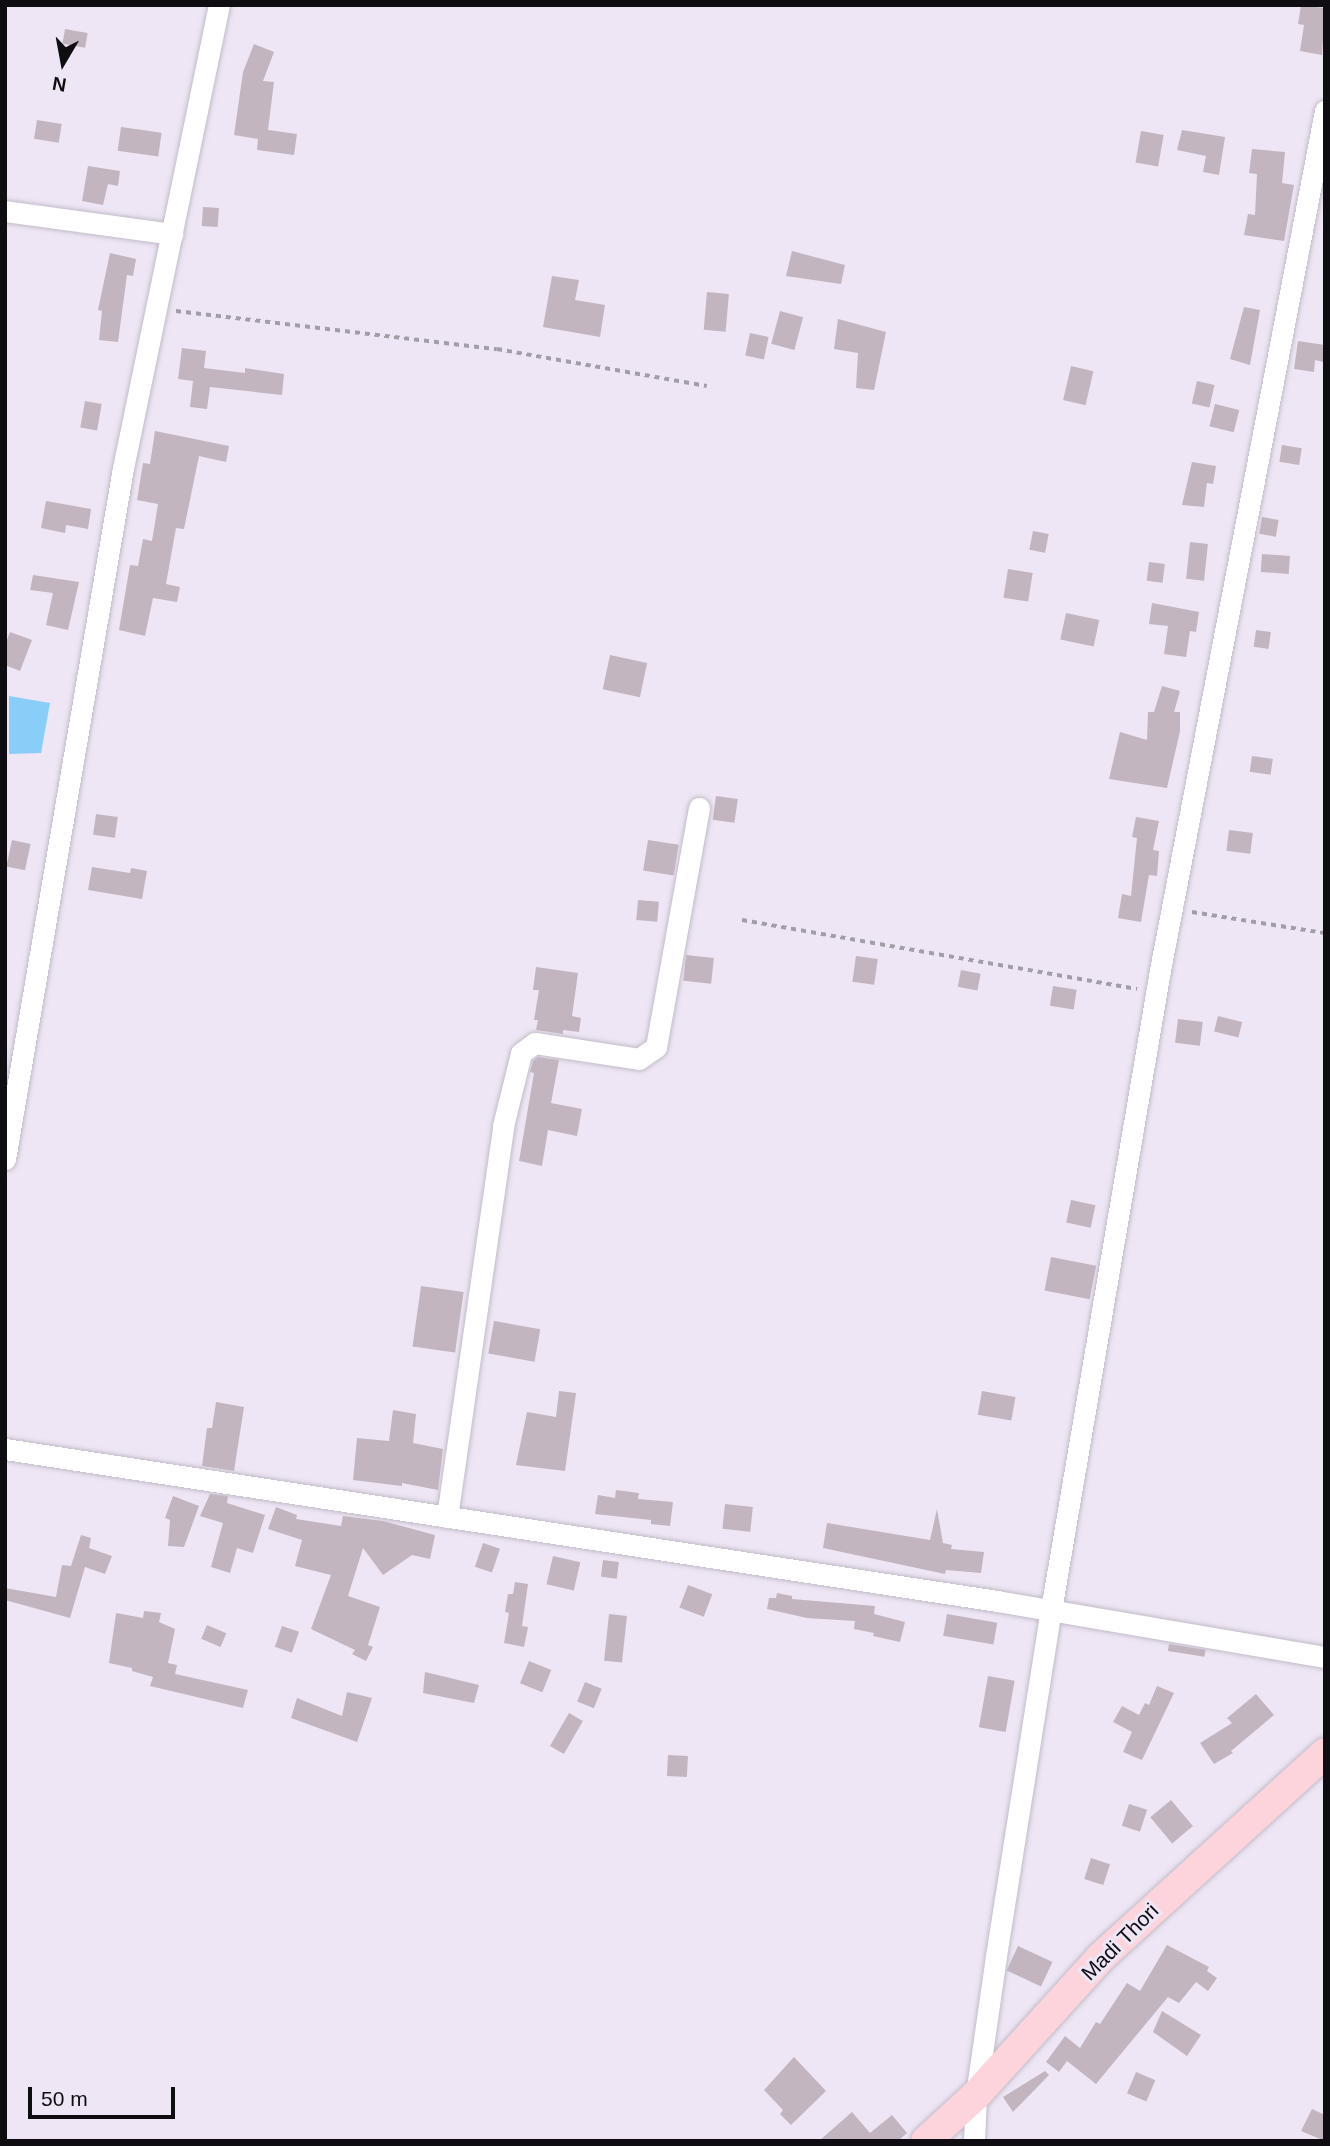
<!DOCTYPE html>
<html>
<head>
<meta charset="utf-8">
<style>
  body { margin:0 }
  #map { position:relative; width:1330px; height:2146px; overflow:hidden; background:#eee6f4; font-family:Arial,sans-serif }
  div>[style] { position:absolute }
  .water>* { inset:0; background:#89cef8 }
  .building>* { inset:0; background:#c2b5c0; transform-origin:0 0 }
  .path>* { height:3.5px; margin-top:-1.75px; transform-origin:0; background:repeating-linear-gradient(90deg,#a39da8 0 5px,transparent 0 10px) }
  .roads { filter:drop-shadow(0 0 2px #c2bbc8) drop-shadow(0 0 2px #c2bbc8) }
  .minor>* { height:21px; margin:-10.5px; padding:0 10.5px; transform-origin:10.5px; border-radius:10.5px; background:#fff }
  .secondary>* { height:30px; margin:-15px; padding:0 15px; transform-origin:15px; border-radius:15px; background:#fdd4dc }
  span { translate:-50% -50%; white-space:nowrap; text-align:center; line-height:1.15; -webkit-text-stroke:6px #eee6f4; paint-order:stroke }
  .street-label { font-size:21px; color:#0f0d11 }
  .frame { position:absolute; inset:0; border:7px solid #0f0d11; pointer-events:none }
  .north { position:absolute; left:28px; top:28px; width:70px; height:70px; -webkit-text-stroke:5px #eee6f4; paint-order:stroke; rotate:190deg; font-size:19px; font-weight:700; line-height:28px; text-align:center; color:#0f0d11 }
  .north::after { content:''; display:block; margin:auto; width:24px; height:32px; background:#0f0d11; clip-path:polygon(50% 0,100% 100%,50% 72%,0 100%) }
  .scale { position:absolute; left:28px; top:2087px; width:147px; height:32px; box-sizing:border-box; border:4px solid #0f0d11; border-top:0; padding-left:9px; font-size:21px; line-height:24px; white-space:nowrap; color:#0f0d11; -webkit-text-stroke:5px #eee6f4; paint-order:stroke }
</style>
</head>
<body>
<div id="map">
  <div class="water">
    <i style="clip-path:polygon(9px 696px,50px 703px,41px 753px,9px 754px)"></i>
  </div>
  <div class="building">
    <i style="clip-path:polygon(1301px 5px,1325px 8px,1322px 55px,1300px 51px,1304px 25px,1298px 24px)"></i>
    <i style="left:65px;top:29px;width:23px;height:15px;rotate:10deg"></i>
    <i style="clip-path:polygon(254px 44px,274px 52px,263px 81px,274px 82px,268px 130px,297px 134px,294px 155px,257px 150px,258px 139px,234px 135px,243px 72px)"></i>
    <i style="left:37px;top:120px;width:25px;height:19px;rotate:9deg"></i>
    <i style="left:121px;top:127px;width:41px;height:24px;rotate:8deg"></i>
    <i style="clip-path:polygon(1182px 130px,1225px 137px,1219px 175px,1203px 172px,1206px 156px,1177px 150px)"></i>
    <i style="left:1141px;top:131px;width:23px;height:32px;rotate:10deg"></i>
    <i style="clip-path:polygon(1252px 149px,1285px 152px,1282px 183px,1294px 185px,1284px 241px,1244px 235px,1248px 214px,1255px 215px,1257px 174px,1249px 173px)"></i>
    <i style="clip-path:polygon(88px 166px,120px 171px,118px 186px,108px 184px,103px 205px,82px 201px)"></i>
    <i style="left:203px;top:207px;width:16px;height:19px;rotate:4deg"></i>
    <i style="clip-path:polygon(792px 251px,845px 265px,841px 284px,786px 276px)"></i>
    <i style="clip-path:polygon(110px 253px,136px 259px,133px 276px,127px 275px,118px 342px,99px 340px,102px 311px,98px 310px)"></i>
    <i style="clip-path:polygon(552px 276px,579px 280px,575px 300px,605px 305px,600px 337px,543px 327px)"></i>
    <i style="left:707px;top:292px;width:22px;height:38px;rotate:5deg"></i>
    <i style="clip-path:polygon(1244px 307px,1260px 310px,1250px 365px,1230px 359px)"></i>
    <i style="left:780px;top:311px;width:24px;height:34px;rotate:15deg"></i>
    <i style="clip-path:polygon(838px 319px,886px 332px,874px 390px,856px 388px,858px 353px,834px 349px)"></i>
    <i style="left:750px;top:333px;width:19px;height:23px;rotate:12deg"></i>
    <i style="clip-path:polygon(1298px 341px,1325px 345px,1323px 362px,1315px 360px,1314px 372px,1294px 369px)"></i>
    <i style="clip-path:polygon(182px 348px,206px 351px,204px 368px,245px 373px,245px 368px,284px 374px,282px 395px,210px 387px,207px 409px,190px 407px,193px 381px,178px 379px)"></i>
    <i style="left:1071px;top:366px;width:23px;height:35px;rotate:13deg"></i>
    <i style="left:1197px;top:381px;width:18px;height:23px;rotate:13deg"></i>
    <i style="left:85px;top:401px;width:17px;height:27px;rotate:10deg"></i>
    <i style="left:1215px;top:404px;width:25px;height:23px;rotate:14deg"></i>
    <i style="clip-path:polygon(155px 431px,229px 446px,226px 462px,199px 456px,184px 529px,176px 528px,166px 584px,180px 587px,177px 602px,153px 598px,145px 636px,119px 630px,130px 565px,138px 566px,143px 539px,152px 541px,158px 504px,137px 500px,143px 463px,150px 464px)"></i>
    <i style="left:1282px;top:445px;width:20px;height:17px;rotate:9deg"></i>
    <i style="clip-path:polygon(1192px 462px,1216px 466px,1213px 484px,1207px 483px,1204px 507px,1182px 505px)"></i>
    <i style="clip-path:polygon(46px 501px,91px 509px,88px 529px,66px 525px,65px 533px,41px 528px)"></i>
    <i style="left:1262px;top:517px;width:17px;height:17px;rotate:10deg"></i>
    <i style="left:1033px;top:531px;width:16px;height:19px;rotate:11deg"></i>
    <i style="left:1190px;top:542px;width:18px;height:37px;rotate:6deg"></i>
    <i style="left:1262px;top:554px;width:28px;height:18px;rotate:4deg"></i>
    <i style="left:1149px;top:562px;width:16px;height:19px;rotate:7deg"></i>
    <i style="left:1008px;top:569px;width:25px;height:29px;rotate:9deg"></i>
    <i style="clip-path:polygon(33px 575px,79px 582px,68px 630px,46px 625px,53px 593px,30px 590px)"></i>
    <i style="clip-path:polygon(1152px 603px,1199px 612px,1196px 632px,1190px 631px,1186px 657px,1164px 654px,1168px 626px,1149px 624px)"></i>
    <i style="left:1066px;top:613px;width:34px;height:27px;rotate:12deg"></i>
    <i style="left:1256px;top:630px;width:15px;height:17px;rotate:8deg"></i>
    <i style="clip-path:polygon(10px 632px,32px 640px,20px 671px,5px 665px,5px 645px)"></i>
    <i style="left:610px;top:655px;width:38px;height:35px;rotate:12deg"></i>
    <i style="clip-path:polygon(1162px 686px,1180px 691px,1174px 712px,1180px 712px,1180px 731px,1167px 788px,1109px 779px,1120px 732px,1147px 740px,1148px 712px,1154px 712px)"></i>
    <i style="left:1252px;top:756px;width:21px;height:16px;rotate:8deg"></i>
    <i style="left:716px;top:796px;width:22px;height:24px;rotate:8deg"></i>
    <i style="left:96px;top:814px;width:22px;height:21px;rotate:8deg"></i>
    <i style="clip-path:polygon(1136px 817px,1159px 821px,1153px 850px,1159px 851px,1157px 876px,1149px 875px,1141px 922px,1118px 918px,1122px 894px,1131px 896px,1137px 838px,1132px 837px)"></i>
    <i style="left:1229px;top:830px;width:24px;height:21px;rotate:7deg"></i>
    <i style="left:12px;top:840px;width:19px;height:27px;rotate:12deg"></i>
    <i style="left:648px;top:840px;width:31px;height:31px;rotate:9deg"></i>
    <i style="clip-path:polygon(92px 867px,130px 873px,131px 868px,147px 871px,142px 899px,88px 890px)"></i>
    <i style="left:638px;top:900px;width:21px;height:20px;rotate:5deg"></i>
    <i style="left:686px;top:955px;width:28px;height:26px;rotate:6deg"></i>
    <i style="left:856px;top:956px;width:22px;height:26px;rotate:8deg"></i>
    <i style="clip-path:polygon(536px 967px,578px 973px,572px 1016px,581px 1018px,579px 1032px,563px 1030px,563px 1034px,536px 1030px,538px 1020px,534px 1020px,539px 990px,533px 990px)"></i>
    <i style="left:961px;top:970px;width:20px;height:17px;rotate:11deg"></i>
    <i style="left:1053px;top:986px;width:24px;height:20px;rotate:9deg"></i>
    <i style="left:1218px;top:1016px;width:25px;height:16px;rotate:14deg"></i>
    <i style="left:1178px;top:1019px;width:25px;height:24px;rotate:7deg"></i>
    <i style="clip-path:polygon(538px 1057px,559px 1060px,551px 1103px,582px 1109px,577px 1136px,548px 1130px,542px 1166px,519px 1161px,534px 1073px,530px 1072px,533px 1061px)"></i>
    <i style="left:1071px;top:1200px;width:25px;height:23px;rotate:12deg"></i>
    <i style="left:1051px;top:1257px;width:46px;height:34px;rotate:11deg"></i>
    <i style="left:421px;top:1286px;width:43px;height:61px;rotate:8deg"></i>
    <i style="left:494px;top:1321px;width:47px;height:33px;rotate:10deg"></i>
    <i style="clip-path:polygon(559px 1391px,576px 1393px,565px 1471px,516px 1465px,527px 1412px,556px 1417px)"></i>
    <i style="left:982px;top:1391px;width:34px;height:24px;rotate:10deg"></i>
    <i style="clip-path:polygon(216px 1402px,244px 1407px,234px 1471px,202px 1466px,207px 1428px,212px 1428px)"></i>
    <i style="clip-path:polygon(393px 1410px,416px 1414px,413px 1443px,443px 1449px,438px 1490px,402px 1483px,402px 1486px,353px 1480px,357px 1438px,389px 1441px)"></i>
    <i style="clip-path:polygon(616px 1490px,639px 1493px,638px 1499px,673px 1502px,670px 1526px,651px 1524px,651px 1520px,595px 1514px,598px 1495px,615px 1498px)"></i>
    <i style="clip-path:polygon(210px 1494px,228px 1496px,227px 1503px,265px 1515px,253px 1553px,237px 1548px,230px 1573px,211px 1567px,223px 1523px,200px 1516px)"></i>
    <i style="clip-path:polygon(173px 1496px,199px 1506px,184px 1547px,168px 1546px,170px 1520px,165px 1518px)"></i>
    <i style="left:725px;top:1504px;width:28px;height:25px;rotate:6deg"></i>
    <i style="clip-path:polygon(276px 1507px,297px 1515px,296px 1519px,341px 1526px,343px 1516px,383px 1521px,435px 1535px,430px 1559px,412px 1555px,383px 1575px,363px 1548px,348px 1596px,380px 1607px,368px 1645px,373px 1647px,366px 1661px,352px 1654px,355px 1650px,311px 1629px,331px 1575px,295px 1566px,302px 1540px,268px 1529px)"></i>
    <i style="clip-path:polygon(937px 1509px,943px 1543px,952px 1545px,951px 1549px,984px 1552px,981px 1573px,946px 1570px,945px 1574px,823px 1548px,827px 1523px,930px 1540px)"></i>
    <i style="clip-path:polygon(81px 1535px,91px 1538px,89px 1548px,112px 1556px,105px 1574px,85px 1567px,70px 1618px,5px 1600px,5px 1588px,56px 1597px,62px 1565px,71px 1566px)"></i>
    <i style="left:483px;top:1543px;width:18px;height:25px;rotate:19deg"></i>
    <i style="left:553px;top:1556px;width:28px;height:29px;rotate:13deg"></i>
    <i style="left:603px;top:1560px;width:16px;height:17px;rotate:7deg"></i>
    <i style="clip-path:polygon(515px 1582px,528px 1584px,522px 1626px,528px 1627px,524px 1647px,504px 1643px,509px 1613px,505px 1612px,508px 1594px,513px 1594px)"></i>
    <i style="left:688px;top:1585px;width:26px;height:24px;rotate:21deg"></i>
    <i style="clip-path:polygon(777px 1593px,792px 1596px,792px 1599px,875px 1606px,874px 1614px,905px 1622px,900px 1642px,873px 1636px,874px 1633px,854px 1629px,855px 1621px,807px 1618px,767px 1609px,769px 1598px,776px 1598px)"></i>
    <i style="clip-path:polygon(144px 1611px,161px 1613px,159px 1622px,175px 1629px,168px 1663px,177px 1665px,175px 1674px,248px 1690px,243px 1708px,150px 1686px,153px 1677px,132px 1671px,132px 1668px,109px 1663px,116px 1613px,143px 1618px)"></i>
    <i style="left:609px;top:1614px;width:18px;height:47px;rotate:6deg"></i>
    <i style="left:947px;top:1614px;width:51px;height:22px;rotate:10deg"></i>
    <i style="left:207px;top:1625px;width:21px;height:15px;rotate:23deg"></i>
    <i style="left:282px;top:1626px;width:18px;height:22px;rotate:19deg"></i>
    <i style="left:1169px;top:1644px;width:37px;height:7px;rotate:9deg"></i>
    <i style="left:529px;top:1661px;width:24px;height:24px;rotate:22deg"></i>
    <i style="clip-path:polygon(425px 1672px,479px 1685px,474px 1703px,423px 1693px)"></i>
    <i style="left:988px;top:1676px;width:27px;height:52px;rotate:10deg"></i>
    <i style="left:585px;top:1682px;width:18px;height:21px;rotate:22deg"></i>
    <i style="clip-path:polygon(1157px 1686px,1174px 1693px,1142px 1760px,1123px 1752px,1132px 1732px,1113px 1722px,1122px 1706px,1139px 1715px,1145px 1703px,1149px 1705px)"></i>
    <i style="clip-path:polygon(347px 1692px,372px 1698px,357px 1742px,291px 1718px,297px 1698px,342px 1716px)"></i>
    <i style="clip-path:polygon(1256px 1694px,1274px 1715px,1231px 1751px,1233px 1753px,1214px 1764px,1200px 1743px,1232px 1723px,1227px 1718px)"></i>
    <i style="left:569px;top:1713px;width:16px;height:38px;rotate:30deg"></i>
    <i style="left:668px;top:1755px;width:20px;height:21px;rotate:3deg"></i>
    <i style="left:1171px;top:1800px;width:34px;height:27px;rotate:50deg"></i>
    <i style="left:1129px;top:1804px;width:19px;height:23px;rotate:18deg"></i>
    <i style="left:1091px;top:1858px;width:20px;height:22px;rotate:18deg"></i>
    <i style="clip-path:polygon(1167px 1945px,1209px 1967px,1207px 1971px,1217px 1978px,1208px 1991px,1196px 1982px,1179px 2003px,1168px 1997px,1096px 2084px,1067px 2061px,1059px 2072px,1046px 2062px,1065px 2036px,1080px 2048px,1096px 2022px,1100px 2024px,1127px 1983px,1140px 1991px)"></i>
    <i style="left:1018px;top:1946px;width:38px;height:27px;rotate:25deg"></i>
    <i style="clip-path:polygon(1162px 2011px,1201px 2035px,1187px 2056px,1153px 2032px)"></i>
    <i style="clip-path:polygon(794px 2057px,826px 2091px,791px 2125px,780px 2114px,783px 2110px,764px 2090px)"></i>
    <i style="clip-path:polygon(1045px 2071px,1049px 2075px,1013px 2112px,1003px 2097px)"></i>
    <i style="left:1136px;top:2072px;width:21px;height:23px;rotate:23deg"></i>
    <i style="clip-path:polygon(1312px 2109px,1325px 2115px,1325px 2141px,1301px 2131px)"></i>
    <i style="clip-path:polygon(852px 2112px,870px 2133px,892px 2115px,907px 2133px,898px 2141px,819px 2141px)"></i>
  </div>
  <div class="path">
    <i style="left:176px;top:311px;width:323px;rotate:6.8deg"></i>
    <i style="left:497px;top:349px;width:213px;rotate:10deg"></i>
    <i style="left:1192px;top:912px;width:135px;rotate:9deg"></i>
    <i style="left:742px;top:920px;width:401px;rotate:9.9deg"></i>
  </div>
  <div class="roads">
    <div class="minor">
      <i style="left:5px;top:211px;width:169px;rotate:7.8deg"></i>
      <i style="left:5px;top:1159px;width:701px;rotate:-80.31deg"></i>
      <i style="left:123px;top:468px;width:473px;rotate:-78.3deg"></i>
      <i style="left:5px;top:1449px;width:1004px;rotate:8.71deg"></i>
      <i style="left:997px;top:1601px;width:333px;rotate:9.7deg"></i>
      <i style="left:447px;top:1517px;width:395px;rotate:-81.8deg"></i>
      <i style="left:503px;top:1126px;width:75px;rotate:-76.1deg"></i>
      <i style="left:521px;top:1053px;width:17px;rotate:-36deg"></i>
      <i style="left:535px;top:1043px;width:105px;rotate:8.7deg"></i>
      <i style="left:639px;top:1059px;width:21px;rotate:-35deg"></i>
      <i style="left:656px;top:1047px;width:243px;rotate:-79.8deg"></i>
      <i style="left:974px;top:2141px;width:46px;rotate:-87.5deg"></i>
      <i style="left:976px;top:2095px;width:140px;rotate:-81.8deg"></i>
      <i style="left:996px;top:1956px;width:350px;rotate:-81deg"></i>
      <i style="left:1051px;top:1610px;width:649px;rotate:-80.33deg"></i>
      <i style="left:1160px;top:970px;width:875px;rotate:-79.13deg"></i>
    </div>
    <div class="secondary">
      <i style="left:926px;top:2141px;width:68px;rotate:-42.6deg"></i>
      <i style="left:976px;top:2095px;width:186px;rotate:-47.8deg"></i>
      <i style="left:1101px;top:1957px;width:303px;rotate:-42.3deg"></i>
    </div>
  </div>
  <div class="street-label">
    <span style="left:1120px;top:1942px;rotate:-45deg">Madi Thori</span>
  </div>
  <div class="frame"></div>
  <div class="north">N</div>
  <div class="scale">50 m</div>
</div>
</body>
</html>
